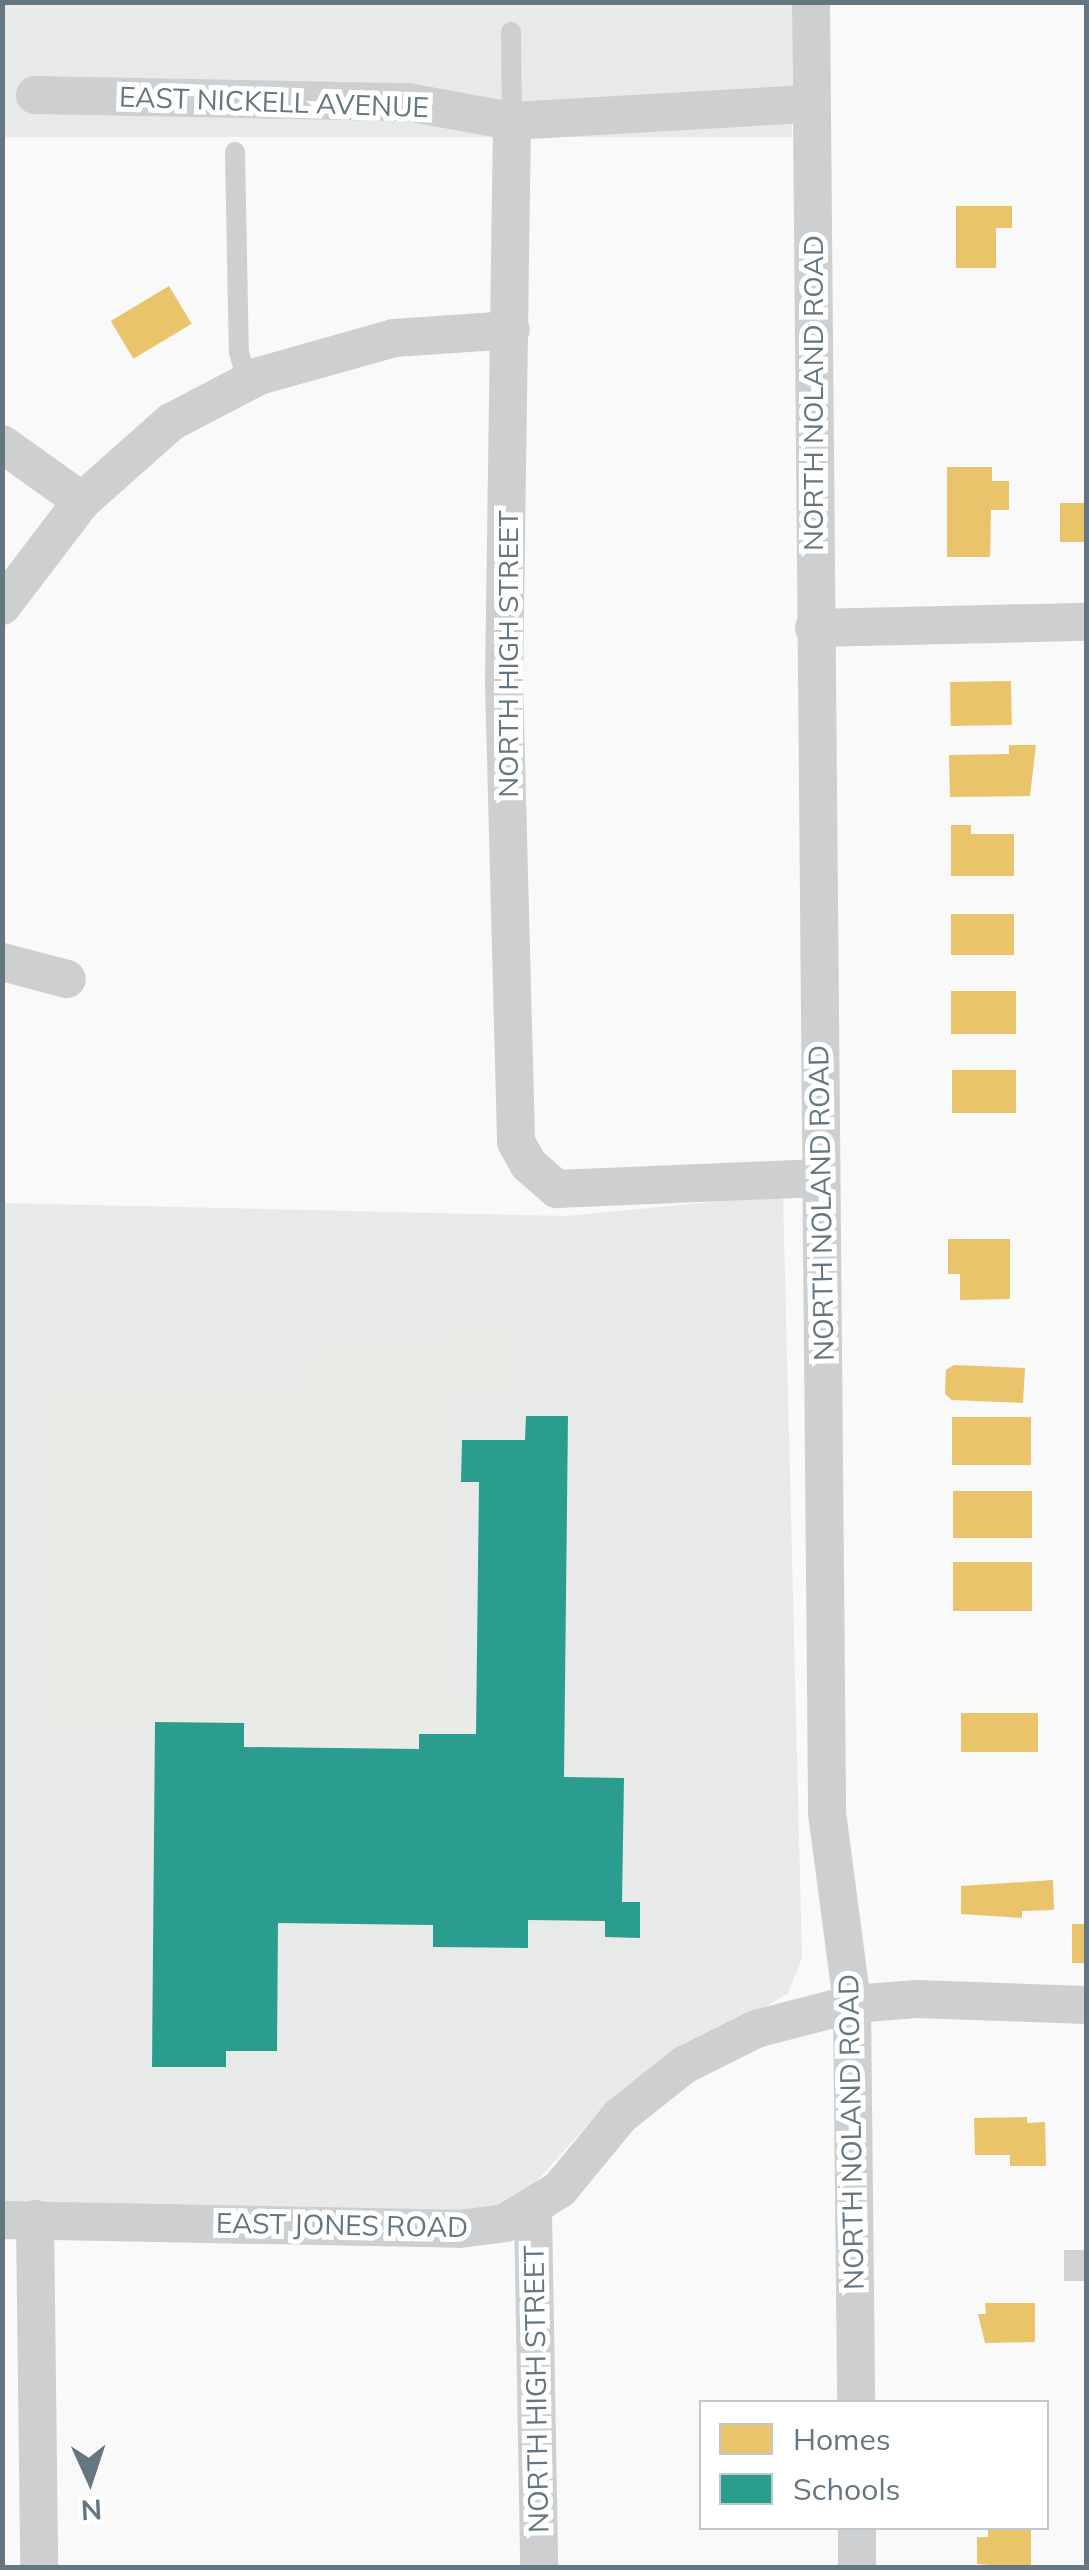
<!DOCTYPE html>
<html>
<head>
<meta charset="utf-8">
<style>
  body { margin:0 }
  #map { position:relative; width:1089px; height:2570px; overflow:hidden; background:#f9f9f9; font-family:Mulish,sans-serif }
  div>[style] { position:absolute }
  .built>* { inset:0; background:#e8e9e9; transform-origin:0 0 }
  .green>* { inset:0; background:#e8ebe6 }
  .homes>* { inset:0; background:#e9c46a; transform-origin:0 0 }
  .schools>* { inset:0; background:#2a9d8f }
  .building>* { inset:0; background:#d0d2d3; transform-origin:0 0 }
  .lane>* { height:20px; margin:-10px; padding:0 10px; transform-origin:10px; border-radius:10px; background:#cecfd0 }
  .street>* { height:38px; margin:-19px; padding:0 19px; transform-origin:19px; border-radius:19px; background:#cecfd0 }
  span { translate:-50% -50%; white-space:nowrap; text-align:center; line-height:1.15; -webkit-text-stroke:10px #fff; paint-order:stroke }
  .street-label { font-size:28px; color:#657683 }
  .frame { position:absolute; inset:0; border:5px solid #657683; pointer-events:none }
  .legend { position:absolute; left:699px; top:2400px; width:350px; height:130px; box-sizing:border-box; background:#fff; border:2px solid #c1c8cd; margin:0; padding:12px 18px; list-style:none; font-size:30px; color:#657683 }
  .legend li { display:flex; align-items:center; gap:20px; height:50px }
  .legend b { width:50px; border:2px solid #c1c8cd }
  .north { position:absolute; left:40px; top:2430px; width:100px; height:100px; -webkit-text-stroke:8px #fff; paint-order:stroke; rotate:177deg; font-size:28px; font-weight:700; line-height:40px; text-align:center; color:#657683 }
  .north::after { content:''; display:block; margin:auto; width:35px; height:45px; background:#657683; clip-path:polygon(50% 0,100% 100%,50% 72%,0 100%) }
</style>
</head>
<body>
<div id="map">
  <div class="built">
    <i style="left:3px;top:3px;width:789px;height:134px"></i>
    <i style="clip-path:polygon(783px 1195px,802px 1958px,788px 1993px,600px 2111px,523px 2196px,485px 2214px,3px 2215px,3px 1203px,567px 1216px)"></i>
  </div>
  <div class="green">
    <i style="clip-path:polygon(446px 1324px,507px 1324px,507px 1392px,454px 1392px,451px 1701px,476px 1702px,476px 1734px,419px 1734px,419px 1749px,244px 1747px,243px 1723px,47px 1722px,51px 1383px,309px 1385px,311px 1336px,446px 1337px)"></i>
  </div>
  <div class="homes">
    <i style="clip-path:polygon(956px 206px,1012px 206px,1012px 228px,996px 228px,996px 268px,956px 268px)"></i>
    <i style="left:169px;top:286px;width:44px;height:68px;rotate:59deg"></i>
    <i style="clip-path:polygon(947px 467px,992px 467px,992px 481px,1009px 481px,1009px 510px,991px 510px,990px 557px,947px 557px)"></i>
    <i style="left:1060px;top:503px;width:26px;height:39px"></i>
    <i style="left:1011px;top:681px;width:44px;height:61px;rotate:89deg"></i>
    <i style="clip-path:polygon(1009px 745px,1036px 745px,1030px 796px,950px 797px,949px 755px,1009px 754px)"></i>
    <i style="clip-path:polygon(951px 825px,971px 825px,971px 834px,1014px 834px,1014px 876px,951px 876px)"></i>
    <i style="left:951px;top:914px;width:63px;height:41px"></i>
    <i style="left:951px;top:991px;width:65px;height:43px"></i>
    <i style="left:1016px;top:1070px;width:43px;height:64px;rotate:90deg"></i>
    <i style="clip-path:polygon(948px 1239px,1010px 1239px,1010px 1299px,960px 1300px,960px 1274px,948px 1274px)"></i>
    <i style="clip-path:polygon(954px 1365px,1025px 1368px,1023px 1403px,952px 1400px,945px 1394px,946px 1370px)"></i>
    <i style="left:952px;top:1417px;width:79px;height:48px"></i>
    <i style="left:1032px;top:1491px;width:47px;height:79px;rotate:90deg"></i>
    <i style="left:953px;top:1562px;width:79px;height:49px"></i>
    <i style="left:1038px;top:1713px;width:39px;height:77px;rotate:90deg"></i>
    <i style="clip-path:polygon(1053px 1880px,1054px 1910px,1022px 1911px,1022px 1918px,961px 1914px,961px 1886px)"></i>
    <i style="left:1072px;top:1924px;width:14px;height:39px"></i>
    <i style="clip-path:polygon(1027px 2117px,1027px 2123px,1045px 2122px,1046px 2166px,1010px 2166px,1010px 2155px,975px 2155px,974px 2118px)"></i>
    <i style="clip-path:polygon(985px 2303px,1035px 2303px,1035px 2342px,985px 2343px,978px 2314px,986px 2314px)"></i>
    <i style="clip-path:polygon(988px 2530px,1031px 2530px,1031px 2568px,977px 2564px,977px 2537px,988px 2537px)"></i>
  </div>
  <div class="schools">
    <i style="clip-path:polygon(526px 1416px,568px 1416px,564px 1777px,624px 1778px,622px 1902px,640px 1902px,640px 1938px,605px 1937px,605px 1921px,528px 1920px,528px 1948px,433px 1947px,433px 1925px,278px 1923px,277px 2051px,226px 2051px,226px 2067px,152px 2067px,155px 1722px,244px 1723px,244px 1747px,419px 1749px,419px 1734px,476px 1734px,479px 1482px,461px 1482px,462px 1440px,525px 1440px)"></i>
  </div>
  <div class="building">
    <i style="left:1064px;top:2250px;width:22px;height:31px"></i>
  </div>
  <div class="lane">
    <i style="left:511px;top:32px;width:89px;rotate:89.4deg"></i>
    <i style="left:235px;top:152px;width:200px;rotate:88.9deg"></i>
    <i style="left:239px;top:352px;width:31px;rotate:75deg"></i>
  </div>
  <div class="street">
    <i style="left:811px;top:2px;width:1811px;rotate:89.49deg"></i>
    <i style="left:827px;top:1813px;width:193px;rotate:82.5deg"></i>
    <i style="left:852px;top:2004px;width:398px;rotate:89.4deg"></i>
    <i style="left:35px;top:95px;width:372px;rotate:1.1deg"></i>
    <i style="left:407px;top:102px;width:107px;rotate:10.3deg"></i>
    <i style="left:512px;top:121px;width:299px;rotate:-3.3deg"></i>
    <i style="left:512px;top:121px;width:561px;rotate:90.82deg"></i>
    <i style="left:504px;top:682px;width:460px;rotate:88.5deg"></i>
    <i style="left:516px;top:1142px;width:26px;rotate:61deg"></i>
    <i style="left:529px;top:1165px;width:37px;rotate:41deg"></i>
    <i style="left:557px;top:1189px;width:263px;rotate:-2.4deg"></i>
    <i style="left:2px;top:444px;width:98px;rotate:35.5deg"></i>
    <i style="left:2px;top:606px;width:132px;rotate:-52.7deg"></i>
    <i style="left:82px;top:501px;width:119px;rotate:-41.6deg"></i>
    <i style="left:171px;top:422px;width:99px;rotate:-27.6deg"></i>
    <i style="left:259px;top:376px;width:140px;rotate:-15.7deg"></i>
    <i style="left:394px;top:338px;width:117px;rotate:-3.9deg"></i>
    <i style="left:814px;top:628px;width:272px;rotate:-1.3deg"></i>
    <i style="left:2px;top:962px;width:67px;rotate:14.7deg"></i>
    <i style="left:533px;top:2211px;width:357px;rotate:89deg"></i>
    <i style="left:35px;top:2219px;width:349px;rotate:89.3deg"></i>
    <i style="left:2px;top:2220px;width:458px;rotate:1.1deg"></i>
    <i style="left:460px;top:2229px;width:45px;rotate:-7.6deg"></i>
    <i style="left:505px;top:2223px;width:65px;rotate:-31.7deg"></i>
    <i style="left:560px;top:2189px;width:94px;rotate:-50.6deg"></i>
    <i style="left:620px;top:2116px;width:82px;rotate:-38.6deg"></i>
    <i style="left:684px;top:2065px;width:80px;rotate:-26.6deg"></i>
    <i style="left:756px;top:2029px;width:99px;rotate:-14.6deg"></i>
    <i style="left:852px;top:2004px;width:65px;rotate:-4.4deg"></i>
    <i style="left:917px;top:1999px;width:169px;rotate:2deg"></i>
    <i style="left:857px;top:2528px;width:40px;rotate:90deg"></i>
  </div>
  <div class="street-label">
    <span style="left:274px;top:102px;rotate:2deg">EAST NICKELL AVENUE</span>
    <span style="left:813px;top:393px;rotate:-90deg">NORTH NOLAND ROAD</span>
    <span style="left:508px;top:654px;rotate:-90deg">NORTH HIGH STREET</span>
    <span style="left:821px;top:1203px;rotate:-91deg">NORTH NOLAND ROAD</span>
    <span style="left:851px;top:2132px;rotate:-91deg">NORTH NOLAND ROAD</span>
    <span style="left:342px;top:2225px;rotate:1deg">EAST JONES ROAD</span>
    <span style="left:536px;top:2389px;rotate:-91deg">NORTH HIGH STREET</span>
  </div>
  <div class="frame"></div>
  <ul class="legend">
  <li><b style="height:28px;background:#e9c46a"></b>Homes</li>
  <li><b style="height:28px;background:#2a9d8f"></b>Schools</li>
  </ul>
  <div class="north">N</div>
</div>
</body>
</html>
